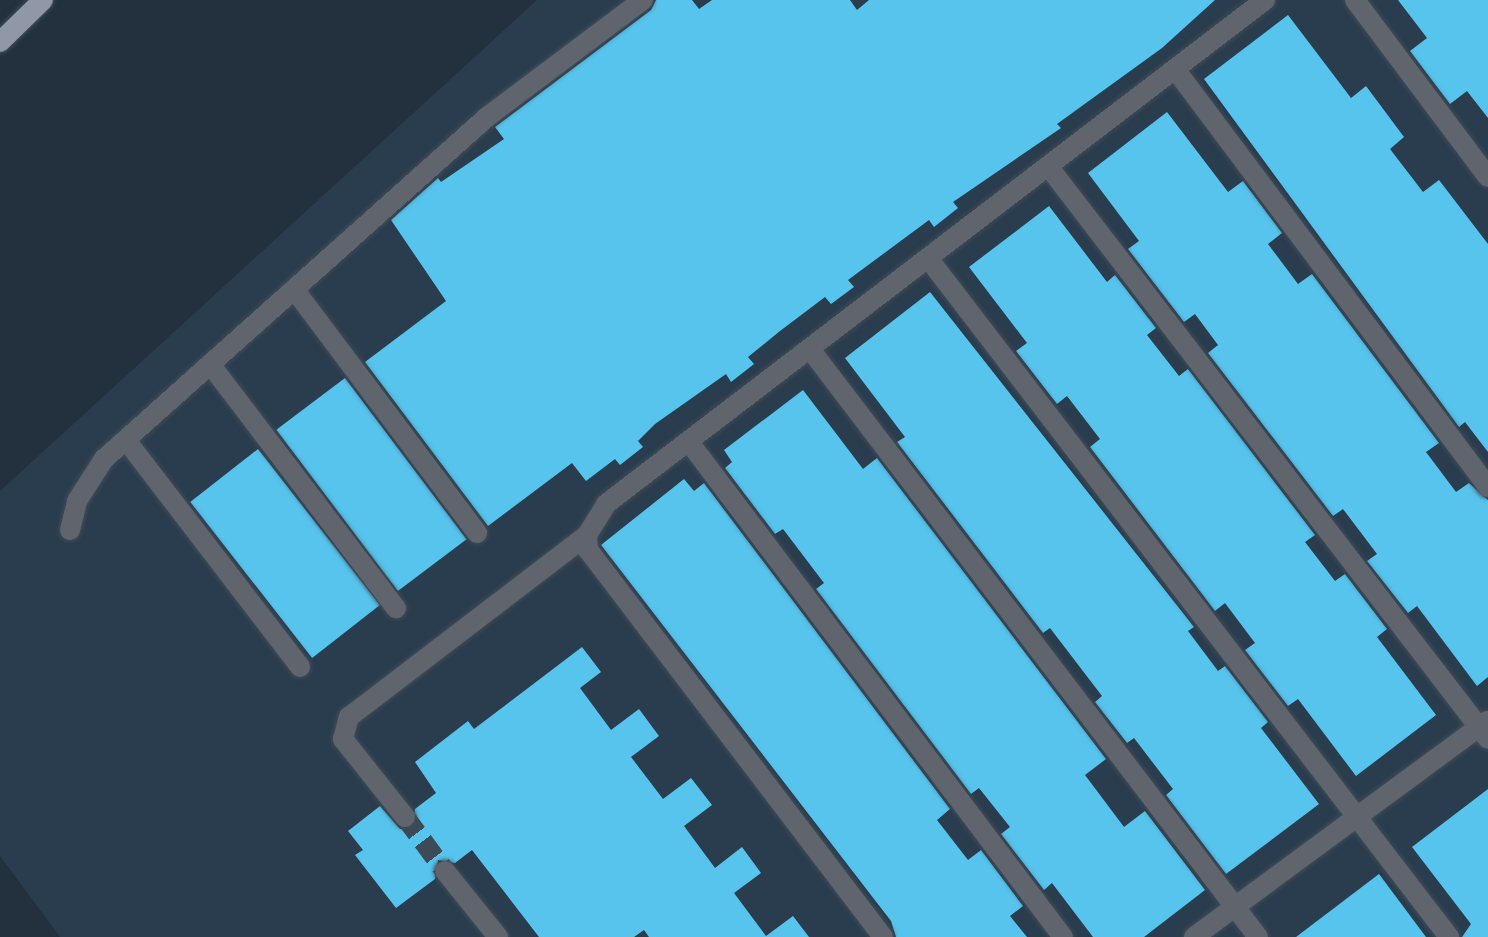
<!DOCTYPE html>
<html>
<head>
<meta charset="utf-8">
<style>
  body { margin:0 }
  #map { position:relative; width:1488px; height:937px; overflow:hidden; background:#23313e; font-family:"Crimson Pro",serif }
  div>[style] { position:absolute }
  .built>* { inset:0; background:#2a3d4e }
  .building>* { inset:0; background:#57c4ed; transform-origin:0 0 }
  .minor-tunnel>* { height:20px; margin-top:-10px; transform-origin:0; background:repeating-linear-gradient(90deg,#3d4a57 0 20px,transparent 0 30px) }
  .roads { filter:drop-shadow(0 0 2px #3f4c58) drop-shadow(0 0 2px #3f4c58) }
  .minor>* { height:20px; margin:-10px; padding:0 10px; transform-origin:10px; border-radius:10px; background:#60646c }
  .major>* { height:20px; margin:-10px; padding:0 10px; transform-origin:10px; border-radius:10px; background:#9098a8 }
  span { translate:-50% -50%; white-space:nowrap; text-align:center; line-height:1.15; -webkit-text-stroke:8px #12181e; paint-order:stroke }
</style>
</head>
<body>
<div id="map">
  <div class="built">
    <i style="clip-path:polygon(537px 0,1488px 0,1488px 937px,60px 937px,0 856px,0 491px)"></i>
  </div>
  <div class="building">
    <i style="clip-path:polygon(656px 0,692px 0,699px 9px,712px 0,850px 0,857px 10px,869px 0,1215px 0,1162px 48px,1057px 124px,1061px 128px,953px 202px,958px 208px,934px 227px,929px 220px,848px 280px,854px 287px,831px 304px,825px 297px,780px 331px,748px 357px,754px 364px,731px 382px,726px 374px,655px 424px,638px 441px,643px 447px,620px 465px,615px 459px,586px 481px,572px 463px,488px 526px,365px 362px,446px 301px,391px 220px,438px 178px,441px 182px,504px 139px,495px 127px,651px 10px)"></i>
    <i style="clip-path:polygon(1398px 0,1488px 0,1488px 118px,1467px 91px,1450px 104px,1410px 51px,1427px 38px)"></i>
    <i style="clip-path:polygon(1288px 15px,1351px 98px,1366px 86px,1404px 137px,1390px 149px,1423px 192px,1439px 180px,1488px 244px,1488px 452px,1465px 422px,1459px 427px,1204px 79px)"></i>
    <i style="clip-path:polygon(1167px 112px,1228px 192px,1243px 181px,1282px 233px,1268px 244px,1298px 284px,1312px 274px,1439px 443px,1426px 452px,1456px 492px,1469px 483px,1488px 500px,1488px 677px,1477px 686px,1417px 606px,1408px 613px,1367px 561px,1377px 554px,1343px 509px,1333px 516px,1208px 353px,1218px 345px,1195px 314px,1184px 322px,1128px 249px,1139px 241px,1088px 173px)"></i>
    <i style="clip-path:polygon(1049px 206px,1107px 282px,1115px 275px,1156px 328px,1147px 335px,1179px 376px,1188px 369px,1315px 535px,1305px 542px,1335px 581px,1345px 574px,1387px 629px,1377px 637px,1436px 715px,1356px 776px,1298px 699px,1288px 706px,1245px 650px,1255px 643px,1225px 603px,1215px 611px,1090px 447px,1100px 439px,1067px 396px,1057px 404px,1016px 351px,1027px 343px,969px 267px)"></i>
    <i style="clip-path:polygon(930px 292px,1194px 627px,1188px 631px,1218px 671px,1225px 666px,1268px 722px,1261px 728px,1319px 804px,1226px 874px,1166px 795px,1173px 789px,1134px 738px,1127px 743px,1095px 702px,1102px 696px,1050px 628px,1043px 633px,897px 442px,905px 437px,845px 358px)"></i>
    <i style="left:345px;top:378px;width:202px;height:86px;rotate:53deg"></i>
    <i style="clip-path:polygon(803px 390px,863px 469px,877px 458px,1106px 759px,1085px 775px,1124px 827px,1145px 811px,1205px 890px,1144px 937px,1093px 937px,1052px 883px,1044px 890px,1001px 834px,1010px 827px,979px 788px,971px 794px,816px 589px,824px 583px,783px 529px,775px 534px,725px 468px,732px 462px,724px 450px)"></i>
    <i style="left:258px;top:449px;width:198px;height:86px;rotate:52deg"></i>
    <i style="clip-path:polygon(684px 479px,694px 491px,704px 483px,950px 809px,937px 820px,968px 860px,981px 850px,1023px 906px,1010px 916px,1027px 937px,896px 937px,891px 921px,601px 545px)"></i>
    <i style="clip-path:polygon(582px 647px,601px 672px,580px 688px,611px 730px,639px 709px,659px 736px,631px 757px,663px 799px,691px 778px,712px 805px,684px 826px,715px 868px,742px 847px,761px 873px,734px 893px,766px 936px,793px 916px,809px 937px,649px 937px,644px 930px,634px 937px,539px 937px,472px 850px,455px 863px,438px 860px,435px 879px,396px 908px,355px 855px,363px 850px,348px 831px,380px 806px,400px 829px,412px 828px,415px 809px,436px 793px,415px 762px,468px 721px,474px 729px)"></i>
    <i style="clip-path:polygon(1488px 789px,1488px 937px,1462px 937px,1471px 924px,1412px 847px)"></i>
    <i style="clip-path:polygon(1379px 874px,1426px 937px,1296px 937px)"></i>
  </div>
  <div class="minor-tunnel">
    <i style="left:405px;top:817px;width:67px;rotate:53.5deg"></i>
  </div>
  <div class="roads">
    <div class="minor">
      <i style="left:1355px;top:0;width:221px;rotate:53.1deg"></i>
      <i style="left:1175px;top:69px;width:522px;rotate:53.17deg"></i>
      <i style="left:1048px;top:166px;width:722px;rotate:52.48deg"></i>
      <i style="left:928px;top:258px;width:856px;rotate:52.5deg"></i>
      <i style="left:294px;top:289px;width:305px;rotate:53.1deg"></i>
      <i style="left:810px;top:349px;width:739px;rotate:52.7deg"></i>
      <i style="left:210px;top:364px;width:307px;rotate:52.7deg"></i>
      <i style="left:126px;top:440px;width:286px;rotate:52.5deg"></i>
      <i style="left:689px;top:442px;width:620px;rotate:52.93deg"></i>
      <i style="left:70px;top:530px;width:30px;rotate:-76deg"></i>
      <i style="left:77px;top:501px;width:50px;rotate:-57.3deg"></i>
      <i style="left:104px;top:459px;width:513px;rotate:-41.76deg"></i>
      <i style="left:487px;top:117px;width:195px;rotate:-36.9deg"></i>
      <i style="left:405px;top:817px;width:100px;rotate:-128.5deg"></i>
      <i style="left:343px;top:739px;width:23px;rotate:-75deg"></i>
      <i style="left:349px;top:717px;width:300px;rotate:-37.4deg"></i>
      <i style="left:445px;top:871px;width:85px;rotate:51.2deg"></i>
      <i style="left:883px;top:937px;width:487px;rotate:-127.3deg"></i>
      <i style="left:588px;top:550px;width:15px;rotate:-94deg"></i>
      <i style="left:587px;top:535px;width:36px;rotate:-58deg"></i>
      <i style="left:606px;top:504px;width:830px;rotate:-37.41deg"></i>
      <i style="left:1194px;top:937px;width:364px;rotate:-36.4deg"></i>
    </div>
    <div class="major">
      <i style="left:0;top:42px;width:60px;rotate:-44.3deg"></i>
    </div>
  </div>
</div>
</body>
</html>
